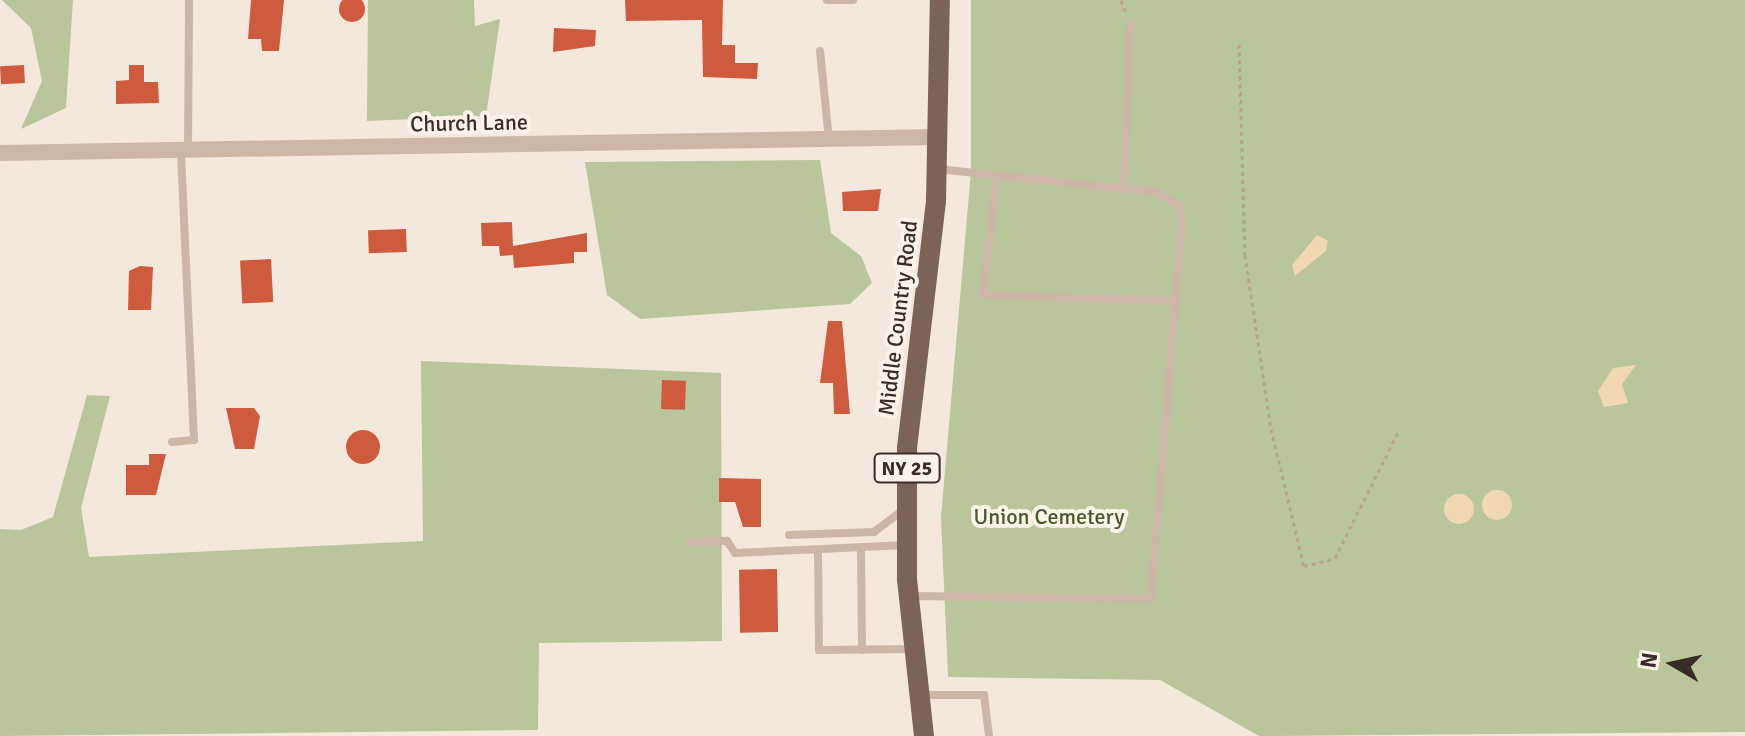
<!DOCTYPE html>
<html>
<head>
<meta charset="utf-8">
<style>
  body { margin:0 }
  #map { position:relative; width:1745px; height:736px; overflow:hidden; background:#f4e8dc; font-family:Signika,sans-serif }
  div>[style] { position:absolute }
  .green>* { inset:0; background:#b9c59b }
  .sand>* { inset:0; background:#f2d8b0 }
  .round { border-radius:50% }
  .building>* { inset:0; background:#cf5b3f; transform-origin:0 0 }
  .path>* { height:3px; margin-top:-1.5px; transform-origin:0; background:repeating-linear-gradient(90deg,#b9a091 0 4px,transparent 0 8px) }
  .service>* { height:8px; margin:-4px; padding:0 4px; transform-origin:4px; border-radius:4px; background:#cdb6a7 }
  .minor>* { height:16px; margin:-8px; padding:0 8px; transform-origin:8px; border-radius:8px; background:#cdb6a7 }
  .primary>* { height:20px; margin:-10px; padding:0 10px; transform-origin:10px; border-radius:10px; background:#7c6258 }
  span { translate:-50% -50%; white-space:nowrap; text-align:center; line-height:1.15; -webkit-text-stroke:8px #fbf2e9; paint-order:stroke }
  .shield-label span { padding:2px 6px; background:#fbf2e9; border:2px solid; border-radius:6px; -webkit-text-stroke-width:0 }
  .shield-label { font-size:20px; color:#392c28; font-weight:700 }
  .street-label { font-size:22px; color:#392c28 }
  .park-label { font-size:22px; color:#4a592a }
  .north { position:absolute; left:1633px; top:624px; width:80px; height:80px; -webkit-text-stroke:6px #fbf2e9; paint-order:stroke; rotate:279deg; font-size:22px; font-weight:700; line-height:32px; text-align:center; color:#392c28 }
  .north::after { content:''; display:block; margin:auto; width:28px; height:36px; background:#392c28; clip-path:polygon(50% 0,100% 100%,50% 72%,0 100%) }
</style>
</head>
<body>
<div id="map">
  <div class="green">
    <i style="clip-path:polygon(2px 0,73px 0,66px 108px,21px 129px,42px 81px,31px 28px)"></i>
    <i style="clip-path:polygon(368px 0,474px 0,475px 26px,500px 19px,486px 116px,367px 121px)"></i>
    <i style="clip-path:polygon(971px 0,1745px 0,1745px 732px,1259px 736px,1160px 680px,948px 677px,941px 517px,971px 171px)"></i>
    <i style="clip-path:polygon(820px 160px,831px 233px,861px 256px,872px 283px,850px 304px,640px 319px,607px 295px,585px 162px)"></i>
    <i style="clip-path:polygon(421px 361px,721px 373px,722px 641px,539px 643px,538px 730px,0 736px,0 529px,21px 530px,53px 517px,87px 395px,110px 396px,81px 508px,89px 557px,423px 541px)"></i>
  </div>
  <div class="sand">
    <i style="clip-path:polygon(1317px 235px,1328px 241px,1326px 251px,1295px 276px,1292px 265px)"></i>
    <i style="clip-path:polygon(1636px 365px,1622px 384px,1628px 403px,1604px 407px,1598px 391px,1613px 368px)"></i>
    <i class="round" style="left:1482px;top:490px;width:30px;height:30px"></i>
    <i class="round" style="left:1444px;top:494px;width:30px;height:30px"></i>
  </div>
  <div class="building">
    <i class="round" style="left:339px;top:-4px;width:26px;height:26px"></i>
    <i style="clip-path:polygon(251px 0,284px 0,279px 51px,262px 51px,261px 39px,248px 39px)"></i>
    <i style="clip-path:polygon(625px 0,723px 0,722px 45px,735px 45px,735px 63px,758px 63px,757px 79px,703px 77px,702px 20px,626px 21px)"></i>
    <i style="clip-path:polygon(554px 28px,596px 30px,595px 46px,553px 52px)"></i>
    <i style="left:24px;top:65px;width:18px;height:24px;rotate:87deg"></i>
    <i style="clip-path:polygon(129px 65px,144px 65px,144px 82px,158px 82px,159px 103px,116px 104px,116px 81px,129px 80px)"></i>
    <i style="clip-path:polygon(881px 189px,878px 211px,843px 211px,842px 192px)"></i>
    <i style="clip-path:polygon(512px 222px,513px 246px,587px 233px,587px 252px,574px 252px,574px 263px,514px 268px,513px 255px,500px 256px,499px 246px,482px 246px,481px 223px)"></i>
    <i style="left:406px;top:229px;width:23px;height:38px;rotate:88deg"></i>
    <i style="left:271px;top:259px;width:43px;height:31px;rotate:87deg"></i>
    <i style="clip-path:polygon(140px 266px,153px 267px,151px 310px,128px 310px,129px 271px)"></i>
    <i style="clip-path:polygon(828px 321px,842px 321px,850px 414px,834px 414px,833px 383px,820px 383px)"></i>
    <i style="left:662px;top:380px;width:24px;height:29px;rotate:2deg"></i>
    <i style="clip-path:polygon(226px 408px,254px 408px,260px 416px,254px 449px,235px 449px)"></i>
    <i class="round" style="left:346px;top:430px;width:34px;height:34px"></i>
    <i style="clip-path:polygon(149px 454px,166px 454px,156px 495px,126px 495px,126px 465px,149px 465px)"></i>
    <i style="clip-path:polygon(719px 478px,761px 479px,761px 527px,743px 527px,735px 502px,719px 502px)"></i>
    <i style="left:777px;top:569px;width:63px;height:38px;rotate:89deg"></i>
  </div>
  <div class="path">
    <i style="left:1121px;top:0;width:15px;rotate:70deg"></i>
    <i style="left:1239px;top:44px;width:211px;rotate:88.4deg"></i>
    <i style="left:1245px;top:255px;width:176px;rotate:81.5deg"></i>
    <i style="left:1271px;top:429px;width:141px;rotate:76.5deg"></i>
    <i style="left:1304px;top:566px;width:32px;rotate:-14deg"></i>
    <i style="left:1335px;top:558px;width:141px;rotate:-63.4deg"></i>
  </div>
  <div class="service">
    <i style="left:827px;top:0;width:26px"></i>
    <i style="left:820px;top:51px;width:88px;rotate:84.2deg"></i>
    <i style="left:188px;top:150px;width:150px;rotate:-89.6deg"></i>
    <i style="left:997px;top:175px;width:121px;rotate:96.7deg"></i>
    <i style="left:983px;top:295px;width:192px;rotate:1.8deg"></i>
    <i style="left:1124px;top:189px;width:164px;rotate:-87.9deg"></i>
    <i style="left:172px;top:442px;width:22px;rotate:-5deg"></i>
    <i style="left:194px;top:440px;width:289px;rotate:-92.6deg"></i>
    <i style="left:789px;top:535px;width:85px;rotate:-2deg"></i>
    <i style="left:874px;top:532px;width:39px;rotate:-37deg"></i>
    <i style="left:689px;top:542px;width:38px;rotate:-2deg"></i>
    <i style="left:727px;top:541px;width:14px;rotate:56deg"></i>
    <i style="left:735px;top:553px;width:171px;rotate:-2.7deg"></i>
    <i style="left:818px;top:551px;width:99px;rotate:89.4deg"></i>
    <i style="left:819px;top:650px;width:95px;rotate:-0.6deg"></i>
    <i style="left:861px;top:551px;width:99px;rotate:89.4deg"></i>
    <i style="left:910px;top:596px;width:241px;rotate:0.7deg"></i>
    <i style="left:1151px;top:599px;width:378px;rotate:-85.3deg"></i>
    <i style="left:1182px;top:222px;width:17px;rotate:-100deg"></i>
    <i style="left:1179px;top:205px;width:26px;rotate:-151deg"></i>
    <i style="left:1156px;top:192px;width:220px;rotate:-174deg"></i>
    <i style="left:920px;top:695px;width:64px"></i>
    <i style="left:984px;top:695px;width:41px;rotate:83deg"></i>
  </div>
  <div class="minor">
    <i style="left:0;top:153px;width:939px;rotate:-0.98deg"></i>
  </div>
  <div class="primary">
    <i style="left:924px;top:736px;width:158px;rotate:-96.2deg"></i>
    <i style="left:907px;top:579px;width:131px;rotate:-90deg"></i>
    <i style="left:907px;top:448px;width:249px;rotate:-83.3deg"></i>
    <i style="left:936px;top:201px;width:201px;rotate:-88.9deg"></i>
  </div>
  <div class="shield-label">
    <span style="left:907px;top:468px">NY 25</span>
  </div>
  <div class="street-label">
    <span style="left:469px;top:123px;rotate:-1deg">Church Lane</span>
    <span style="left:898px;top:318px;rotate:-83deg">Middle Country Road</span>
  </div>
  <div class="park-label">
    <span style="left:1049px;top:517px">Union Cemetery</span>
  </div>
  <div class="north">N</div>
</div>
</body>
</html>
